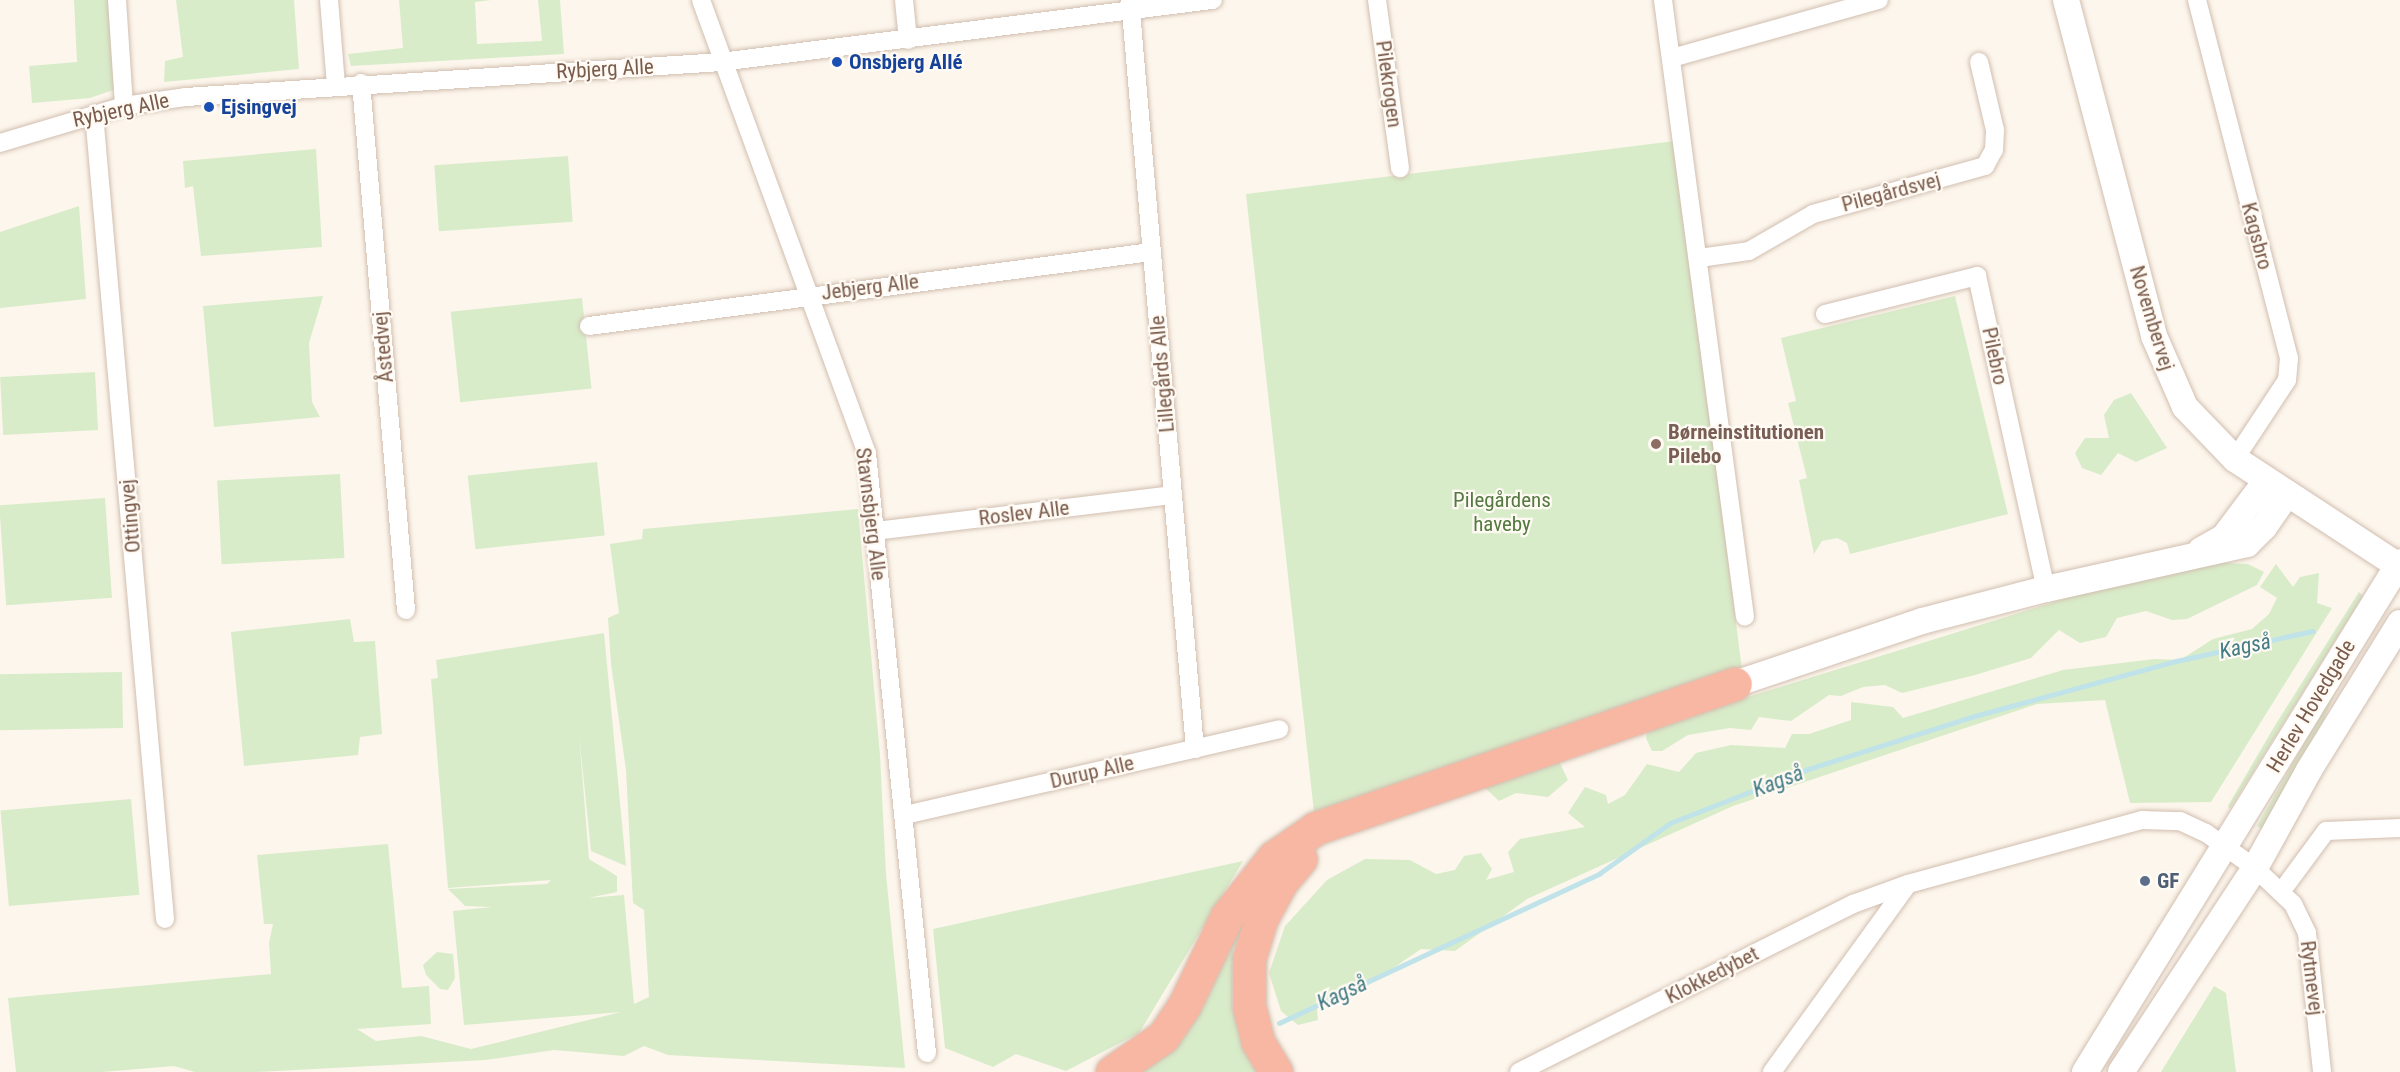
<!DOCTYPE html>
<html>
<head>
<meta charset="utf-8">
<style>
  body { margin:0 }
  #map { position:relative; width:2400px; height:1072px; overflow:hidden; background:#fdf6ec; font-family:"Roboto Condensed",sans-serif }
  div>[style] { position:absolute }
  .green>* { inset:0; background:#d8ecc9; transform-origin:0 0 }
  .stream>* { height:5px; margin:-2.5px; padding:0 2.5px; transform-origin:2.5px; border-radius:2.5px; background:#bfe3e8 }
  .roads { filter:drop-shadow(0 0 2px #d1beb0) drop-shadow(0 0 2px #d1beb0) }
  .street>* { height:18px; margin:-9px; padding:0 9px; transform-origin:9px; border-radius:9px; background:#fff }
  .secondary>* { height:26px; margin:-13px; padding:0 13px; transform-origin:13px; border-radius:13px; background:#fff }
  .highway>* { height:33px; margin:-16.5px; padding:0 16.5px; transform-origin:16.5px; border-radius:16.5px; background:#f7b7a3 }
  .dots>* { width:16px; height:16px; translate:-50% -50%; box-sizing:border-box; border:3px solid #fffaf3; border-radius:50% }
  span { translate:-50% -50%; white-space:nowrap; text-align:center; line-height:1.15; -webkit-text-stroke:4.5px #fffaf3; paint-order:stroke }
  .transit-label { font-size:21px; color:#164399; font-weight:700 }
  .left { translate:0 -50%; text-align:left }
  .street-label { font-size:21px; color:#7a5c4d }
  .education-label { font-size:21px; color:#785e54; font-weight:700 }
  .park-label { font-size:21px; color:#537a41 }
  .service-label { font-size:21px; color:#4e5e75; font-weight:700 }
  .water-label { font-size:22px; color:#437c86; font-style:italic }
</style>
</head>
<body>
<div id="map">
  <div class="green">
    <i style="clip-path:polygon(74px 0,109px 0,116px 89px,90px 98px,32px 103px,29px 66px,77px 62px)"></i>
    <i style="clip-path:polygon(176px 0,294px 0,299px 69px,164px 82px,165px 61px,183px 57px)"></i>
    <i style="clip-path:polygon(399px 0,491px 0,475px 2px,477px 44px,542px 41px,538px 0,560px 0,564px 54px,351px 66px,348px 54px,403px 48px)"></i>
    <i style="clip-path:polygon(1675px 141px,1742px 670px,1314px 812px,1246px 194px)"></i>
    <i style="clip-path:polygon(316px 149px,322px 247px,201px 256px,193px 186px,185px 188px,183px 161px)"></i>
    <i style="left:568px;top:156px;width:66px;height:134px;rotate:86deg"></i>
    <i style="clip-path:polygon(79px 206px,86px 299px,0 308px,0 232px)"></i>
    <i style="clip-path:polygon(323px 296px,309px 343px,312px 402px,320px 417px,214px 427px,203px 306px)"></i>
    <i style="clip-path:polygon(1955px 296px,2008px 514px,1850px 554px,1847px 543px,1837px 538px,1822px 541px,1814px 554px,1799px 480px,1807px 478px,1788px 403px,1796px 401px,1781px 338px)"></i>
    <i style="left:582px;top:298px;width:91px;height:132px;rotate:84deg"></i>
    <i style="left:95px;top:372px;width:58px;height:95px;rotate:87deg"></i>
    <i style="clip-path:polygon(2131px 393px,2167px 448px,2136px 462px,2118px 453px,2101px 475px,2082px 468px,2075px 453px,2085px 438px,2109px 438px,2104px 415px,2114px 400px)"></i>
    <i style="left:597px;top:462px;width:74px;height:130px;rotate:84deg"></i>
    <i style="left:340px;top:474px;width:84px;height:123px;rotate:87deg"></i>
    <i style="left:105px;top:498px;width:100px;height:106px;rotate:86deg"></i>
    <i style="clip-path:polygon(858px 509px,880px 755px,886px 874px,905px 1068px,668px 1055px,644px 1046px,624px 1056px,554px 1050px,485px 1060px,257px 1072px,195px 1072px,174px 1066px,102px 1072px,16px 1072px,8px 998px,271px 974px,269px 943px,273px 924px,264px 924px,257px 855px,388px 844px,402px 988px,429px 986px,431px 1024px,357px 1029px,376px 1041px,421px 1036px,471px 1049px,621px 1012px,464px 1025px,453px 911px,492px 907px,465px 906px,448px 889px,547px 884px,551px 880px,448px 888px,431px 679px,438px 678px,436px 660px,604px 633px,626px 866px,591px 851px,579px 734px,589px 859px,617px 876px,617px 892px,588px 898px,624px 895px,634px 1004px,649px 997px,644px 910px,633px 903px,626px 770px,611px 664px,608px 618px,619px 613px,610px 544px,642px 539px,643px 529px)"></i>
    <i style="clip-path:polygon(2260px 548px,2225px 563px,2248px 564px,2264px 572px,2257px 585px,2187px 619px,2172px 620px,2146px 611px,2117px 618px,2106px 637px,2080px 643px,2059px 630px,2031px 658px,1975px 675px,1902px 693px,1885px 685px,1863px 687px,1841px 696px,1829px 695px,1791px 721px,1759px 717px,1751px 730px,1730px 728px,1688px 735px,1662px 751px,1652px 751px,1646px 738px,1648px 728px,2132px 578px)"></i>
    <i style="clip-path:polygon(2276px 564px,2293px 587px,2300px 577px,2319px 573px,2317px 603px,2332px 608px,2211px 802px,2130px 803px,2105px 700px,2037px 704px,1733px 806px,1527px 899px,1455px 951px,1421px 949px,1352px 996px,1316px 999px,1318px 1020px,1298px 1025px,1281px 1011px,1269px 973px,1285px 926px,1327px 880px,1365px 859px,1410px 860px,1436px 874px,1455px 870px,1464px 856px,1481px 853px,1492px 869px,1486px 880px,1514px 872px,1508px 852px,1520px 839px,1585px 827px,1568px 813px,1585px 787px,1606px 795px,1608px 804px,1625px 795px,1647px 764px,1679px 772px,1696px 753px,1731px 745px,1785px 748px,1792px 734px,1809px 734px,1851px 720px,1851px 702px,1893px 707px,1903px 718px,2063px 670px,2155px 659px,2180px 660px,2213px 639px,2252px 629px,2269px 614px,2277px 598px,2260px 587px)"></i>
    <i style="clip-path:polygon(2359px 592px,2363px 596px,2230px 809px,2228px 806px,2274px 727px)"></i>
    <i style="clip-path:polygon(350px 619px,354px 642px,375px 641px,382px 734px,360px 737px,358px 755px,244px 766px,231px 632px)"></i>
    <i style="clip-path:polygon(2345px 671px,2319px 730px,2262px 829px,2257px 826px)"></i>
    <i style="left:122px;top:672px;width:56px;height:123px;rotate:89deg"></i>
    <i style="clip-path:polygon(1558px 759px,1568px 780px,1548px 797px,1516px 793px,1499px 801px,1480px 783px)"></i>
    <i style="left:131px;top:799px;width:96px;height:131px;rotate:85deg"></i>
    <i style="clip-path:polygon(1243px 861px,1139px 1033px,1066px 1071px,1016px 1054px,993px 1067px,945px 1048px,933px 929px)"></i>
    <i style="clip-path:polygon(1266px 875px,1233px 950px,1232px 1007px,1251px 1064px,1258px 1072px,1128px 1072px)"></i>
    <i style="clip-path:polygon(437px 952px,453px 954px,455px 978px,448px 990px,440px 989px,426px 975px,423px 965px)"></i>
    <i style="clip-path:polygon(2214px 986px,2226px 993px,2236px 1072px,2161px 1072px)"></i>
  </div>
  <div class="stream">
    <i style="left:1279px;top:1023px;width:354px;rotate:-25deg"></i>
    <i style="left:1600px;top:873px;width:86px;rotate:-35.5deg"></i>
    <i style="left:1670px;top:823px;width:145px;rotate:-21.4deg"></i>
    <i style="left:1805px;top:770px;width:174px;rotate:-17.7deg"></i>
    <i style="left:1971px;top:717px;width:213px;rotate:-15.3deg"></i>
    <i style="left:2176px;top:661px;width:140px;rotate:-12.4deg"></i>
  </div>
  <div class="roads">
    <div class="street">
      <i style="left:117px;top:0;width:106px;rotate:86.2deg"></i>
      <i style="left:329px;top:0;width:85px;rotate:85.3deg"></i>
      <i style="left:701px;top:0;width:482px;rotate:69.9deg"></i>
      <i style="left:867px;top:453px;width:603px;rotate:84.29deg"></i>
      <i style="left:904px;top:0;width:40px;rotate:84.3deg"></i>
      <i style="left:1130px;top:0;width:752px;rotate:85.04deg"></i>
      <i style="left:1377px;top:0;width:170px;rotate:82.2deg"></i>
      <i style="left:1663px;top:0;width:622px;rotate:82.43deg"></i>
      <i style="left:2197px;top:0;width:370px;rotate:75.6deg"></i>
      <i style="left:2289px;top:358px;width:22px;rotate:95deg"></i>
      <i style="left:2287px;top:380px;width:95px;rotate:123.4deg"></i>
      <i style="left:1672px;top:58px;width:215px;rotate:-15.7deg"></i>
      <i style="left:361px;top:83px;width:529px;rotate:85.12deg"></i>
      <i style="left:94px;top:114px;width:808px;rotate:84.96deg"></i>
      <i style="left:0;top:143px;width:129px;rotate:-16.6deg"></i>
      <i style="left:124px;top:106px;width:63px;rotate:-8.3deg"></i>
      <i style="left:186px;top:97px;width:536px;rotate:-3.74deg"></i>
      <i style="left:721px;top:62px;width:496px;rotate:-7.2deg"></i>
      <i style="left:1699px;top:258px;width:50px;rotate:-8deg"></i>
      <i style="left:1749px;top:251px;width:74px;rotate:-30deg"></i>
      <i style="left:1813px;top:214px;width:179px;rotate:-15.6deg"></i>
      <i style="left:1985px;top:166px;width:18px;rotate:-61deg"></i>
      <i style="left:1994px;top:150px;width:20px;rotate:-87deg"></i>
      <i style="left:1995px;top:130px;width:70px;rotate:-103.2deg"></i>
      <i style="left:1825px;top:314px;width:157px;rotate:-14deg"></i>
      <i style="left:1977px;top:276px;width:321px;rotate:77.6deg"></i>
      <i style="left:589px;top:326px;width:567px;rotate:-7.5deg"></i>
      <i style="left:875px;top:531px;width:300px;rotate:-6.9deg"></i>
      <i style="left:905px;top:815px;width:384px;rotate:-12.9deg"></i>
      <i style="left:2281px;top:892px;width:76px;rotate:-53.6deg"></i>
      <i style="left:2326px;top:831px;width:74px;rotate:-2.3deg"></i>
      <i style="left:1519px;top:1072px;width:374px;rotate:-26.7deg"></i>
      <i style="left:1853px;top:904px;width:59px;rotate:-20deg"></i>
      <i style="left:1772px;top:1072px;width:232px;rotate:-54.1deg"></i>
      <i style="left:1908px;top:884px;width:243px;rotate:-15.3deg"></i>
      <i style="left:2142px;top:820px;width:38px;rotate:2deg"></i>
      <i style="left:2180px;top:821px;width:29px;rotate:25deg"></i>
      <i style="left:2206px;top:833px;width:60px;rotate:35.5deg"></i>
      <i style="left:2255px;top:868px;width:52px;rotate:43.5deg"></i>
      <i style="left:2293px;top:904px;width:32px;rotate:64deg"></i>
      <i style="left:2307px;top:933px;width:140px;rotate:83.8deg"></i>
    </div>
    <div class="secondary">
      <i style="left:2066px;top:0;width:347px;rotate:75.3deg"></i>
      <i style="left:2154px;top:336px;width:77px;rotate:66.4deg"></i>
      <i style="left:2185px;top:407px;width:72px;rotate:46.1deg"></i>
      <i style="left:2235px;top:459px;width:197px;rotate:33.2deg"></i>
      <i style="left:2201px;top:550px;width:26px;rotate:-29deg"></i>
      <i style="left:2224px;top:537px;width:70px;rotate:-53.1deg"></i>
      <i style="left:1735px;top:684px;width:197px;rotate:-18.6deg"></i>
      <i style="left:1922px;top:621px;width:128px;rotate:-14.5deg"></i>
      <i style="left:2046px;top:589px;width:206px;rotate:-12.6deg"></i>
      <i style="left:2247px;top:544px;width:24px;rotate:-45deg"></i>
      <i style="left:2264px;top:527px;width:39px;rotate:-55deg"></i>
      <i style="left:2085px;top:1072px;width:599px;rotate:-58.3deg"></i>
      <i style="left:2121px;top:1072px;width:244px;rotate:-56.7deg"></i>
      <i style="left:2255px;top:868px;width:112px;rotate:-61.1deg"></i>
      <i style="left:2309px;top:770px;width:173px;rotate:-58.2deg"></i>
    </div>
    <div class="highway">
      <i style="left:1112px;top:1072px;width:62px;rotate:-34.5deg"></i>
      <i style="left:1163px;top:1037px;width:37px;rotate:-56deg"></i>
      <i style="left:1184px;top:1006px;width:100px;rotate:-64.5deg"></i>
      <i style="left:1227px;top:916px;width:75px;rotate:-51.5deg"></i>
      <i style="left:1274px;top:857px;width:51px;rotate:-34.6deg"></i>
      <i style="left:1316px;top:828px;width:443px;rotate:-19deg"></i>
      <i style="left:1276px;top:1072px;width:35px;rotate:-121deg"></i>
      <i style="left:1258px;top:1042px;width:38px;rotate:-104deg"></i>
      <i style="left:1249px;top:1005px;width:46px;rotate:-90deg"></i>
      <i style="left:1249px;top:959px;width:42px;rotate:-73.3deg"></i>
      <i style="left:1261px;top:919px;width:42px;rotate:-61.6deg"></i>
      <i style="left:1281px;top:882px;width:30px;rotate:-50deg"></i>
    </div>
  </div>
  <div class="dots">
    <i style="left:837px;top:62px;background:#1a4fb4"></i>
    <i style="left:209px;top:107px;background:#1a4fb4"></i>
    <i style="left:1656px;top:444px;background:#8d6e63"></i>
    <i style="left:2145px;top:881px;background:#5c6f8a"></i>
  </div>
  <div class="transit-label">
    <span class="left" style="left:849px;top:62px">Onsbjerg Allé</span>
    <span class="left" style="left:221px;top:107px">Ejsingvej</span>
  </div>
  <div class="street-label">
    <span style="left:605px;top:69px;rotate:-3deg">Rybjerg Alle</span>
    <span style="left:1389px;top:84px;rotate:82deg">Pilekrogen</span>
    <span style="left:121px;top:110px;rotate:-12deg">Rybjerg Alle</span>
    <span style="left:1891px;top:192px;rotate:-15deg">Pilegårdsvej</span>
    <span style="left:2257px;top:236px;rotate:75deg">Kagsbro</span>
    <span style="left:870px;top:287px;rotate:-7deg">Jebjerg Alle</span>
    <span style="left:2152px;top:318px;rotate:73deg">Novembervej</span>
    <span style="left:383px;top:347px;rotate:-95deg">Åstedvej</span>
    <span style="left:1995px;top:356px;rotate:78deg">Pilebro</span>
    <span style="left:1162px;top:374px;rotate:-95deg">Lillegårds Alle</span>
    <span style="left:1024px;top:513px;rotate:-7deg">Roslev Alle</span>
    <span style="left:871px;top:514px;rotate:83deg">Stavnsbjerg Alle</span>
    <span style="left:130px;top:516px;rotate:-95deg">Ottingvej</span>
    <span style="left:2311px;top:706px;rotate:-59deg">Herlev Hovedgade</span>
    <span style="left:1092px;top:772px;rotate:-13deg">Durup Alle</span>
    <span style="left:1712px;top:975px;rotate:-27deg">Klokkedybet</span>
    <span style="left:2312px;top:978px;rotate:83deg">Rytmevej</span>
  </div>
  <div class="education-label">
    <span class="left" style="left:1668px;top:444px">Børneinstitutionen<br>Pilebo</span>
  </div>
  <div class="park-label">
    <span style="left:1502px;top:512px">Pilegårdens<br>haveby</span>
  </div>
  <div class="service-label">
    <span class="left" style="left:2157px;top:881px">GF</span>
  </div>
  <div class="water-label">
    <span style="left:2245px;top:646px;rotate:-12deg">Kagså</span>
    <span style="left:1778px;top:781px;rotate:-21deg">Kagså</span>
    <span style="left:1342px;top:993px;rotate:-25deg">Kagså</span>
  </div>
</div>
</body>
</html>
